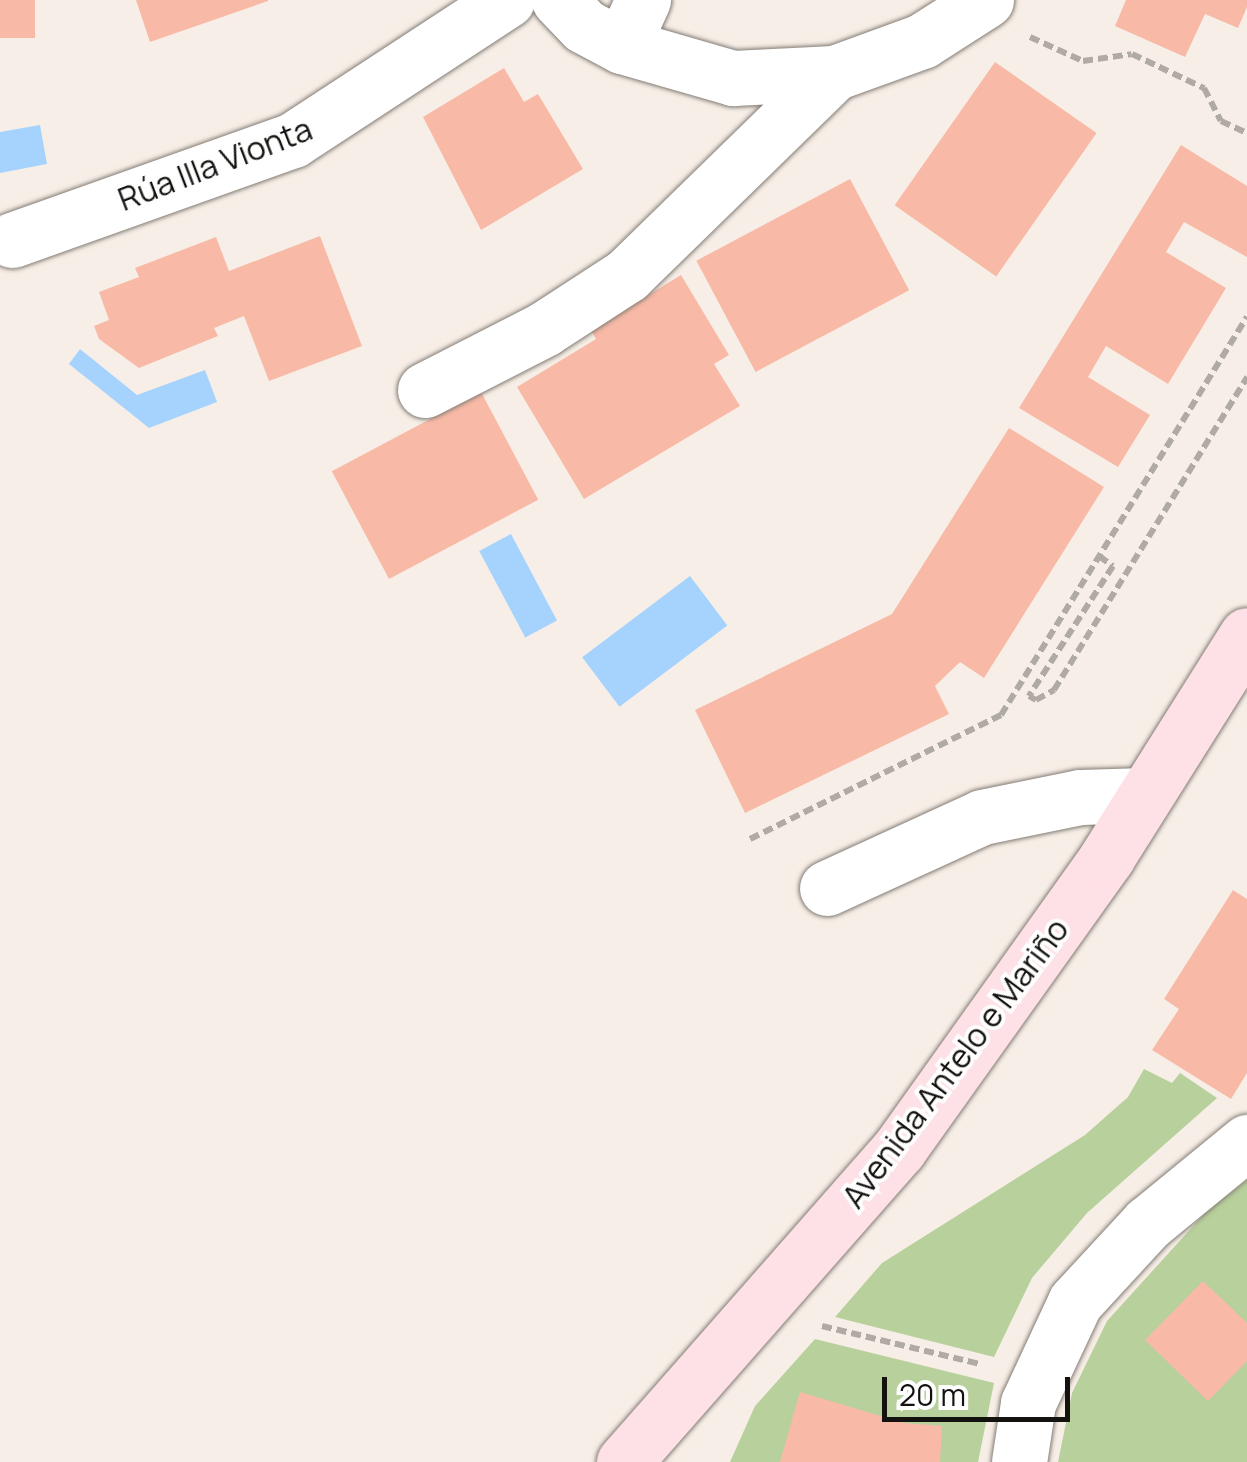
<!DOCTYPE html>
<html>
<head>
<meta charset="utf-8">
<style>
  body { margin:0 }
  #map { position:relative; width:1247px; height:1462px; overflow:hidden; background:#f7efe7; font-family:Manrope,sans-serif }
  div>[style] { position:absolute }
  .green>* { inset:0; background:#b8d09b }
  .water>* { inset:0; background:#a6d3fe; transform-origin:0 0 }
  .building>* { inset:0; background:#f8baa7; transform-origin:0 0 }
  .path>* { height:6px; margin-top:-3px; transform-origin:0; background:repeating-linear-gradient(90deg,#b0aaa4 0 10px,transparent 0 15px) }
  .roads { filter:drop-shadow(0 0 2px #837c75) drop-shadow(0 0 2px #837c75) }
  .street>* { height:55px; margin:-27.5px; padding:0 27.5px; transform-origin:27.5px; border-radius:27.5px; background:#fff }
  .secondary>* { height:55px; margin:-27.5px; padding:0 27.5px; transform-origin:27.5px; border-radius:27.5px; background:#fee0e7 }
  span { translate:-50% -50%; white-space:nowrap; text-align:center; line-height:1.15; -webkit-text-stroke:8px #fefefe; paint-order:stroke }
  .street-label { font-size:32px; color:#14120f }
  .scale { position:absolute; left:882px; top:1377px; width:188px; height:45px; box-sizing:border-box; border:5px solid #14120f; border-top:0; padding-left:12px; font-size:30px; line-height:35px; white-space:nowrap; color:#14120f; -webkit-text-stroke:8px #fefefe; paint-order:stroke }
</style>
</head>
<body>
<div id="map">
  <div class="green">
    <i style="clip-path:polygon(1144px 1069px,1172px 1083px,1180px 1073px,1217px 1098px,1087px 1213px,1032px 1278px,994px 1357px,835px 1317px,882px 1263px,1085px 1135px,1128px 1097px)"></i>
    <i style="clip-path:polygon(1247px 1180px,1247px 1462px,1058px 1462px,1072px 1393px,1107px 1321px,1205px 1213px)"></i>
    <i style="clip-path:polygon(815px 1339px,994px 1383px,978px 1462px,730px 1462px,755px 1406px)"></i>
  </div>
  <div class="water">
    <i style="clip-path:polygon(40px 125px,47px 164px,0 173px,0 132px)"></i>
    <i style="clip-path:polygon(80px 349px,137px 395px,205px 370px,217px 402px,149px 428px,69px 364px)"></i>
    <i style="left:511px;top:534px;width:98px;height:36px;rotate:62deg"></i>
    <i style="left:690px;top:576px;width:62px;height:135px;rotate:53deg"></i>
  </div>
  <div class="building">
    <i style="left:0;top:0;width:35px;height:38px"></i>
    <i style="clip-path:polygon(136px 0,268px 0,268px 1px,150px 42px)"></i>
    <i style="clip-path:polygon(1126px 0,1247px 0,1247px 7px,1238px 28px,1205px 14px,1185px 57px,1115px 26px)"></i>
    <i style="left:995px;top:62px;width:124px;height:175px;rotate:35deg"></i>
    <i style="clip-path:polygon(504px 68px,524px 102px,538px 94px,583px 169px,481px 230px,423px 117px)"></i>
    <i style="clip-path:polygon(1181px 145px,1247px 186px,1247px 257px,1184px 222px,1166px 252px,1226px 288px,1168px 384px,1106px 346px,1088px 377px,1150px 415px,1118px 467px,1019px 408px)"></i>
    <i style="left:850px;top:179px;width:126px;height:174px;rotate:62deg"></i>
    <i style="clip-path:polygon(320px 236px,362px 346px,269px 381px,244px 316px,214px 328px,218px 336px,139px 368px,99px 339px,94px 326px,109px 320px,99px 292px,139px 277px,135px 268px,216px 237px,229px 271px)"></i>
    <i style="clip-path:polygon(681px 275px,729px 355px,714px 364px,740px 406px,584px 499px,517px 387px,596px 339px,591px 330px)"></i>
    <i style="left:481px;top:392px;width:122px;height:169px;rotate:62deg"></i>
    <i style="clip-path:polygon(1009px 428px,1104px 487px,984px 678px,960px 662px,935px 686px,949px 714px,745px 813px,695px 710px,892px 614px)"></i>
    <i style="clip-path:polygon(1233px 890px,1247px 899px,1247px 1073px,1231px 1099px,1152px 1050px,1179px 1009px,1164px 999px)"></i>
    <i style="clip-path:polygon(1203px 1281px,1247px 1323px,1247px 1361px,1208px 1401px,1145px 1340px)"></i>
    <i style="clip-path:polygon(800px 1392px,904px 1423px,942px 1426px,940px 1462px,780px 1462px)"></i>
  </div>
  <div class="path">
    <i style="left:1030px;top:37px;width:58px;rotate:24.4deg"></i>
    <i style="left:1083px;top:61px;width:49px;rotate:-8.1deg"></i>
    <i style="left:1132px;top:54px;width:80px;rotate:25.3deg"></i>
    <i style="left:1204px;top:88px;width:37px;rotate:63deg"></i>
    <i style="left:1221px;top:121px;width:29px;rotate:25deg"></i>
    <i style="left:1099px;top:556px;width:17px;rotate:36deg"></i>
    <i style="left:1113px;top:566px;width:155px;rotate:122.9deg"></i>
    <i style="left:1029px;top:696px;width:8px;rotate:30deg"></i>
    <i style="left:1036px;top:700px;width:21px;rotate:-29deg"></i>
    <i style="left:1054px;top:690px;width:368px;rotate:-58.3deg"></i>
    <i style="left:750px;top:839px;width:280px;rotate:-26.3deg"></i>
    <i style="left:1001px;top:715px;width:468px;rotate:-58.3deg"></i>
    <i style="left:822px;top:1326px;width:163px;rotate:13.5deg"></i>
  </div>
  <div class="roads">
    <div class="street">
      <i style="left:559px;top:0;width:36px;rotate:46deg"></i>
      <i style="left:584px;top:26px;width:43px;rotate:27.8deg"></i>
      <i style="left:622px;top:46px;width:116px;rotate:16.1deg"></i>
      <i style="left:733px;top:78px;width:101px;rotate:-2.8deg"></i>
      <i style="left:834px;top:73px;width:94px;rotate:-20deg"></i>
      <i style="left:922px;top:41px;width:76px;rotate:-32.6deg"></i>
      <i style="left:622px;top:46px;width:51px;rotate:-65.5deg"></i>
      <i style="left:12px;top:240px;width:298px;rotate:-19.6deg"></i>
      <i style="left:293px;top:140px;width:256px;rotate:-33.2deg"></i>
      <i style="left:425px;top:390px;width:134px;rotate:-27.1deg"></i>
      <i style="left:544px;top:329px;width:99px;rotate:-33deg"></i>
      <i style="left:627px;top:275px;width:289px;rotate:-44.3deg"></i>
      <i style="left:827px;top:888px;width:170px;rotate:-24.6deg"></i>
      <i style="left:982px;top:817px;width:100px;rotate:-11.5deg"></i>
      <i style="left:1080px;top:797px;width:65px;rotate:-1.8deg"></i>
      <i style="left:1019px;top:1462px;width:60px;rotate:-81.3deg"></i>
      <i style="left:1028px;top:1403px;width:111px;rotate:-65deg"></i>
      <i style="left:1075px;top:1302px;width:108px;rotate:-47.3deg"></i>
      <i style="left:1148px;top:1223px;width:128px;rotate:-39.3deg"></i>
    </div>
    <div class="secondary">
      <i style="left:624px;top:1462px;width:417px;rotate:-48.7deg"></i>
      <i style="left:899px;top:1149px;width:359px;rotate:-54.5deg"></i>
      <i style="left:1107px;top:857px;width:262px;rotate:-57.8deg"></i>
    </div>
  </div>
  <div class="street-label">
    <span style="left:215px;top:164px;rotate:-21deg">Rúa Illa Vionta</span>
    <span style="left:955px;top:1063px;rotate:-53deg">Avenida Antelo e Mariño</span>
  </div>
  <div class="scale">20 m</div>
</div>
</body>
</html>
